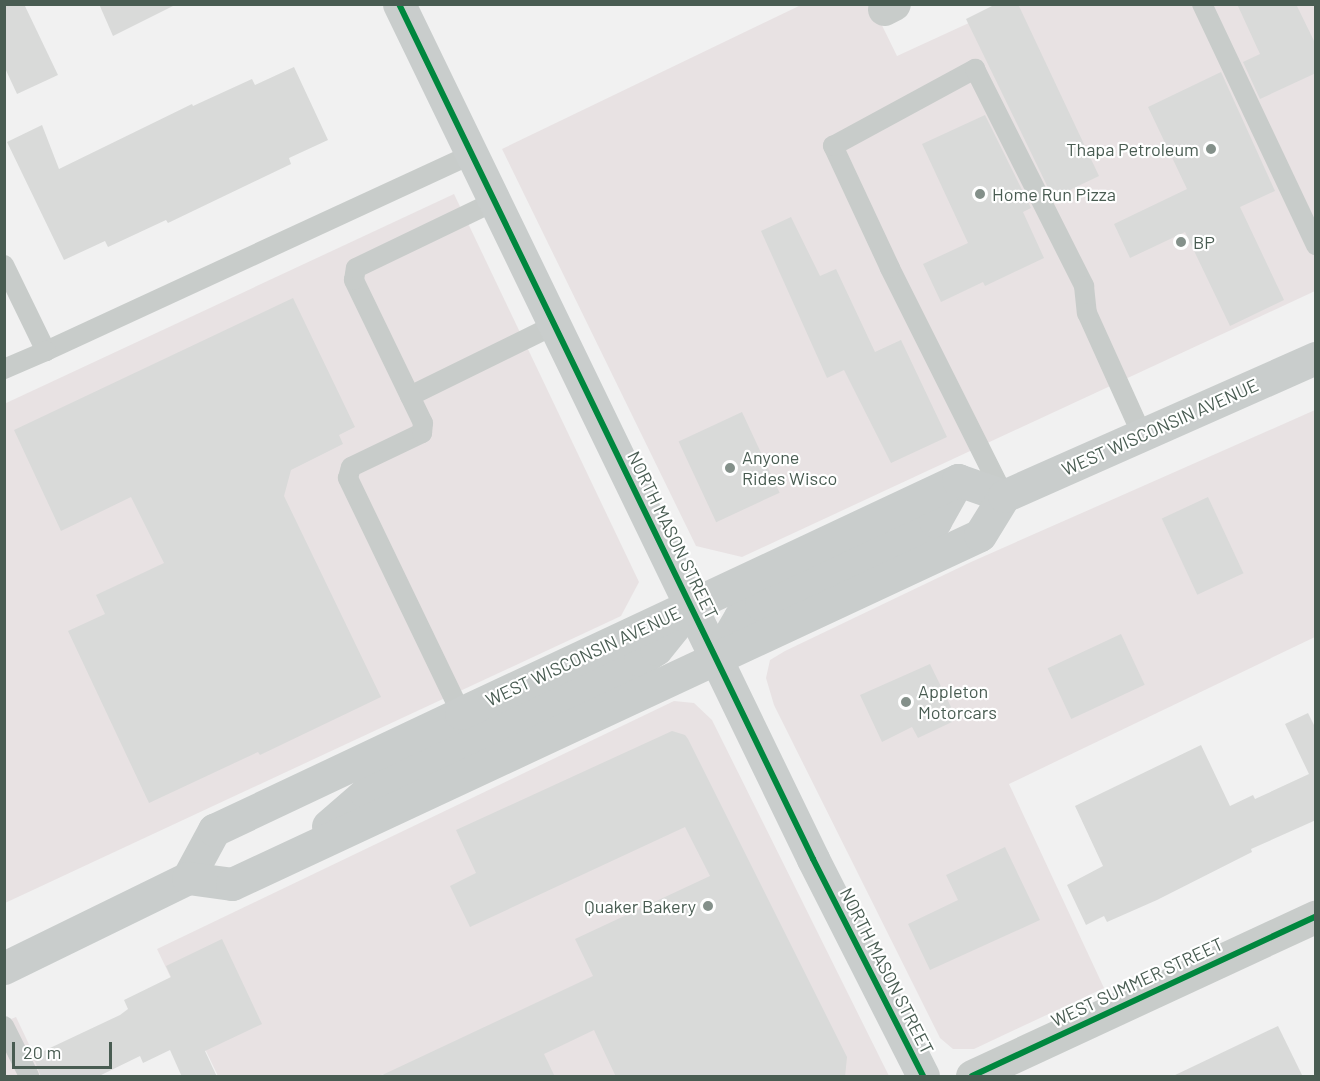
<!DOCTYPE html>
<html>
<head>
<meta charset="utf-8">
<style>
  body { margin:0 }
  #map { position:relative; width:1320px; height:1081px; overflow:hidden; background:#f1f1f1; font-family:Barlow,sans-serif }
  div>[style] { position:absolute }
  .commercial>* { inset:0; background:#e8e2e3 }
  .building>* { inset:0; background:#d9dad9; transform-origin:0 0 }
  .service>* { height:20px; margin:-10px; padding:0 10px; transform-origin:10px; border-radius:10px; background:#c8ccca }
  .minor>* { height:33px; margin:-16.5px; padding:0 16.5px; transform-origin:16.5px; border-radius:16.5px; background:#c8ccca }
  .secondary>* { height:33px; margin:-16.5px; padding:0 16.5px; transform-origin:16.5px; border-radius:16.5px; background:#c9cdcc }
  .cycleway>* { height:6px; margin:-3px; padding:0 3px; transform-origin:3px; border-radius:3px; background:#00873e }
  .dots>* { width:16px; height:16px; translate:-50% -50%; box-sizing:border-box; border:3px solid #fff; border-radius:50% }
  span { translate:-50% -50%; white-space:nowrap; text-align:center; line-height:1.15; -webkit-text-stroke:4.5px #fff; paint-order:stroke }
  .poi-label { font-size:18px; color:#495c52 }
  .right { translate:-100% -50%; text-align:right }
  .left { translate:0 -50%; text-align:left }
  .street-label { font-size:18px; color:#495c52 }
  .frame { position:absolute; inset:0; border:6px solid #495c52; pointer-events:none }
  .scale { position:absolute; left:12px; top:1042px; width:100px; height:27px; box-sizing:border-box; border:3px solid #495c52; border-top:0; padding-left:8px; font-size:18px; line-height:21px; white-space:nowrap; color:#495c52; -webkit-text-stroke:4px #fff; paint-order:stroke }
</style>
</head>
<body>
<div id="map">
  <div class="commercial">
    <i style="clip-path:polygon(801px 5px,872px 5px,897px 56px,1008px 5px,1315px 5px,1315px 291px,742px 557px,696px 546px,502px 149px)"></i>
    <i style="clip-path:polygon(454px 194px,639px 582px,621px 616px,5px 903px,4px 404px)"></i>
    <i style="clip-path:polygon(1315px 410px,1315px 637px,1009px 784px,1104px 988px,974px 1049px,953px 1049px,940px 1038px,774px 705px,766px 678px,770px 660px,785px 651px,971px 562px)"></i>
    <i style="clip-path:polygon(674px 701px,694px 703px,712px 720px,889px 1076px,386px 1076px,384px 1074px,378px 1076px,218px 1076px,157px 949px)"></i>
    <i style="clip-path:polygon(16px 1017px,44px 1076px,5px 1076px,4px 1022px)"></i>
  </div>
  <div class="building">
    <i style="clip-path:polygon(4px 4px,24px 4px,58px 75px,17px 94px,4px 66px)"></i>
    <i style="clip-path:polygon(99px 4px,177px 4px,113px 36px)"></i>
    <i style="clip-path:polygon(996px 4px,1018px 4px,1099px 176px,1053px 198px,966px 19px)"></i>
    <i style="clip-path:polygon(1237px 4px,1296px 4px,1316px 45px,1316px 73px,1260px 99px,1243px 62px,1260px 54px)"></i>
    <i style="clip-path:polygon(294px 67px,328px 140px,289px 158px,291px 164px,168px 223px,166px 220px,108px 247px,105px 241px,64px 260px,7px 142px,42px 125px,59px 169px,192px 104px,193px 106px,252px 79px,255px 85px)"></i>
    <i style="clip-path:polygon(1221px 72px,1275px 191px,1240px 207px,1284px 300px,1230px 326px,1185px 232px,1130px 258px,1114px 224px,1187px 189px,1148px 107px)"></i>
    <i style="clip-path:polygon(985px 115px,1031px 208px,1023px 212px,1044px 258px,985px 286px,983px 282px,941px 302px,923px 264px,968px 243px,922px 144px)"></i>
    <i style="clip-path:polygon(791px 217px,820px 276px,836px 269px,875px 352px,901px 340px,947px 437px,891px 463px,844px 370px,827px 378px,761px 231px)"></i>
    <i style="clip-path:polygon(293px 298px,355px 427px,339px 435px,343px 444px,291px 470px,284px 496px,381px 697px,260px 755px,258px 752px,149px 803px,68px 631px,105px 614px,96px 595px,164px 563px,131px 497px,61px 531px,14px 430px)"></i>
    <i style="left:742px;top:412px;width:89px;height:70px;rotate:65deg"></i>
    <i style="left:1208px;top:497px;width:84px;height:51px;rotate:65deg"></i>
    <i style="left:1121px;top:634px;width:56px;height:81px;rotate:65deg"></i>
    <i style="clip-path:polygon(930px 664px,952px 709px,947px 711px,952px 722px,918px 738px,912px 727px,882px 742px,860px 695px)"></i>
    <i style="clip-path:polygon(1308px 713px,1316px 729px,1316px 820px,1251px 849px,1252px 852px,1157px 900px,1107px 922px,1104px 916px,1086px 925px,1067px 885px,1103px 866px,1075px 806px,1201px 745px,1230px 806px,1253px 795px,1255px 799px,1309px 774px,1285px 724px)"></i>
    <i style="clip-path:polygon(672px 731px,685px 735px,688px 739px,847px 1057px,845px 1077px,616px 1077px,594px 1030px,544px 1054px,555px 1077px,378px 1077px,593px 976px,575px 939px,710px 876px,685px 827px,470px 927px,450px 886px,476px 873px,456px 830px)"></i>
    <i style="clip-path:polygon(1005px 847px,1040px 920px,930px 970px,908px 924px,958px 900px,946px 875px)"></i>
    <i style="clip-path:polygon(222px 939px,262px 1024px,205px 1051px,217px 1077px,182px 1077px,170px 1050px,143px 1063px,140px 1056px,97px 1077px,41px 1077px,33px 1056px,120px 1015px,128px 1009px,124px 1000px,171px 977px,166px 966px)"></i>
    <i style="clip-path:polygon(1278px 1026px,1303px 1077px,1171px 1077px)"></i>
  </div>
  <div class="service">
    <i style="left:1202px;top:4px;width:267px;rotate:64.7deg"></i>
    <i style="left:4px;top:265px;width:96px;rotate:64deg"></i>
    <i style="left:46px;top:351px;width:469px;rotate:-24.8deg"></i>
    <i style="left:4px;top:369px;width:46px;rotate:-23.2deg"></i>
    <i style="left:410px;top:396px;width:161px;rotate:-26.2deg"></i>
    <i style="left:1004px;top:496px;width:255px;rotate:-116.6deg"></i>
    <i style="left:890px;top:268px;width:135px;rotate:-115deg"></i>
    <i style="left:833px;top:146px;width:162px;rotate:-28.5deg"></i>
    <i style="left:975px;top:69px;width:243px;rotate:63.3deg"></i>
    <i style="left:1084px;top:286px;width:27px;rotate:84deg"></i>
    <i style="left:1087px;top:313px;width:134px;rotate:65.7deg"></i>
    <i style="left:461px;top:713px;width:261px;rotate:-115.7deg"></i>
    <i style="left:348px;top:478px;width:11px;rotate:-75deg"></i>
    <i style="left:351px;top:467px;width:79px;rotate:-25.6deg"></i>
    <i style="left:422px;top:433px;width:10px;rotate:-84deg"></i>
    <i style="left:423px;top:423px;width:159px;rotate:-115.8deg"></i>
    <i style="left:354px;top:280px;width:12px;rotate:-81deg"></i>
    <i style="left:356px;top:268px;width:154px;rotate:-25.7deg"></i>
    <i style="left:4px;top:1026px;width:56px;rotate:63.4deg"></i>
  </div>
  <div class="minor">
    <i style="left:884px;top:9px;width:11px;rotate:-27deg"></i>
    <i style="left:972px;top:1076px;width:379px;rotate:-24.9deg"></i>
  </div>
  <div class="secondary">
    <i style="left:399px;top:4px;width:950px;rotate:64.16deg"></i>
    <i style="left:813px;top:859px;width:243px;rotate:63.1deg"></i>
    <i style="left:716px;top:658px;width:48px;rotate:-59.7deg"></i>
    <i style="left:740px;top:617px;width:25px;rotate:-32deg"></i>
    <i style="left:761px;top:604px;width:193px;rotate:-25.5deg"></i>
    <i style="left:935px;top:521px;width:47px;rotate:-60.7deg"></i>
    <i style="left:328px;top:826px;width:50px;rotate:-41deg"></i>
    <i style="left:366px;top:793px;width:305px;rotate:-25.9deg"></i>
    <i style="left:640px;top:660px;width:19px;rotate:-35deg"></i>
    <i style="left:656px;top:649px;width:48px;rotate:-51deg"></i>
    <i style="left:188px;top:878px;width:55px;rotate:-61.6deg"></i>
    <i style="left:214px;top:830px;width:273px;rotate:-25.3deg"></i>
    <i style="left:461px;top:713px;width:549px;rotate:-25.12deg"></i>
    <i style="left:958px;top:480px;width:49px;rotate:19.2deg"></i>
    <i style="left:4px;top:968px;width:205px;rotate:-26.1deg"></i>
    <i style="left:188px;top:878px;width:44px;rotate:7.8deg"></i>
    <i style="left:232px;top:884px;width:825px;rotate:-25.01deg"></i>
    <i style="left:980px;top:535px;width:46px;rotate:-58.4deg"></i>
    <i style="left:1004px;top:496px;width:341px;rotate:-23.9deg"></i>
  </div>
  <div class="cycleway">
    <i style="left:399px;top:4px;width:950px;rotate:64.16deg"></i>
    <i style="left:813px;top:859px;width:243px;rotate:63.1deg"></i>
    <i style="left:972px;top:1076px;width:379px;rotate:-24.9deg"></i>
  </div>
  <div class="dots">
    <i style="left:1211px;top:149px;background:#84908a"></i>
    <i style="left:980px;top:194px;background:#84908a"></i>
    <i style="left:1181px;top:242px;background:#84908a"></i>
    <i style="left:730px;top:468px;background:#84908a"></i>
    <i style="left:906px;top:702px;background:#84908a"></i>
    <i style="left:708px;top:906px;background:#84908a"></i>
  </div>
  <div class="poi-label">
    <span class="right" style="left:1199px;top:149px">Thapa Petroleum</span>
    <span class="left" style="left:992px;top:194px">Home Run Pizza</span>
    <span class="left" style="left:1193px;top:242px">BP</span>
    <span class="left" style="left:742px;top:468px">Anyone<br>Rides Wisco</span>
    <span class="left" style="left:918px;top:702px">Appleton<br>Motorcars</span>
    <span class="right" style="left:696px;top:906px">Quaker Bakery</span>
  </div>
  <div class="street-label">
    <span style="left:1160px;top:427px;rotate:-24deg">WEST WISCONSIN AVENUE</span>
    <span style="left:673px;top:535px;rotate:64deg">NORTH MASON STREET</span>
    <span style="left:583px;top:656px;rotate:-25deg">WEST WISCONSIN AVENUE</span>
    <span style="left:887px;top:971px;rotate:63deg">NORTH MASON STREET</span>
    <span style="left:1137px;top:982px;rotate:-25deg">WEST SUMMER STREET</span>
  </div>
  <div class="frame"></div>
  <div class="scale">20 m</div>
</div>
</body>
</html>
